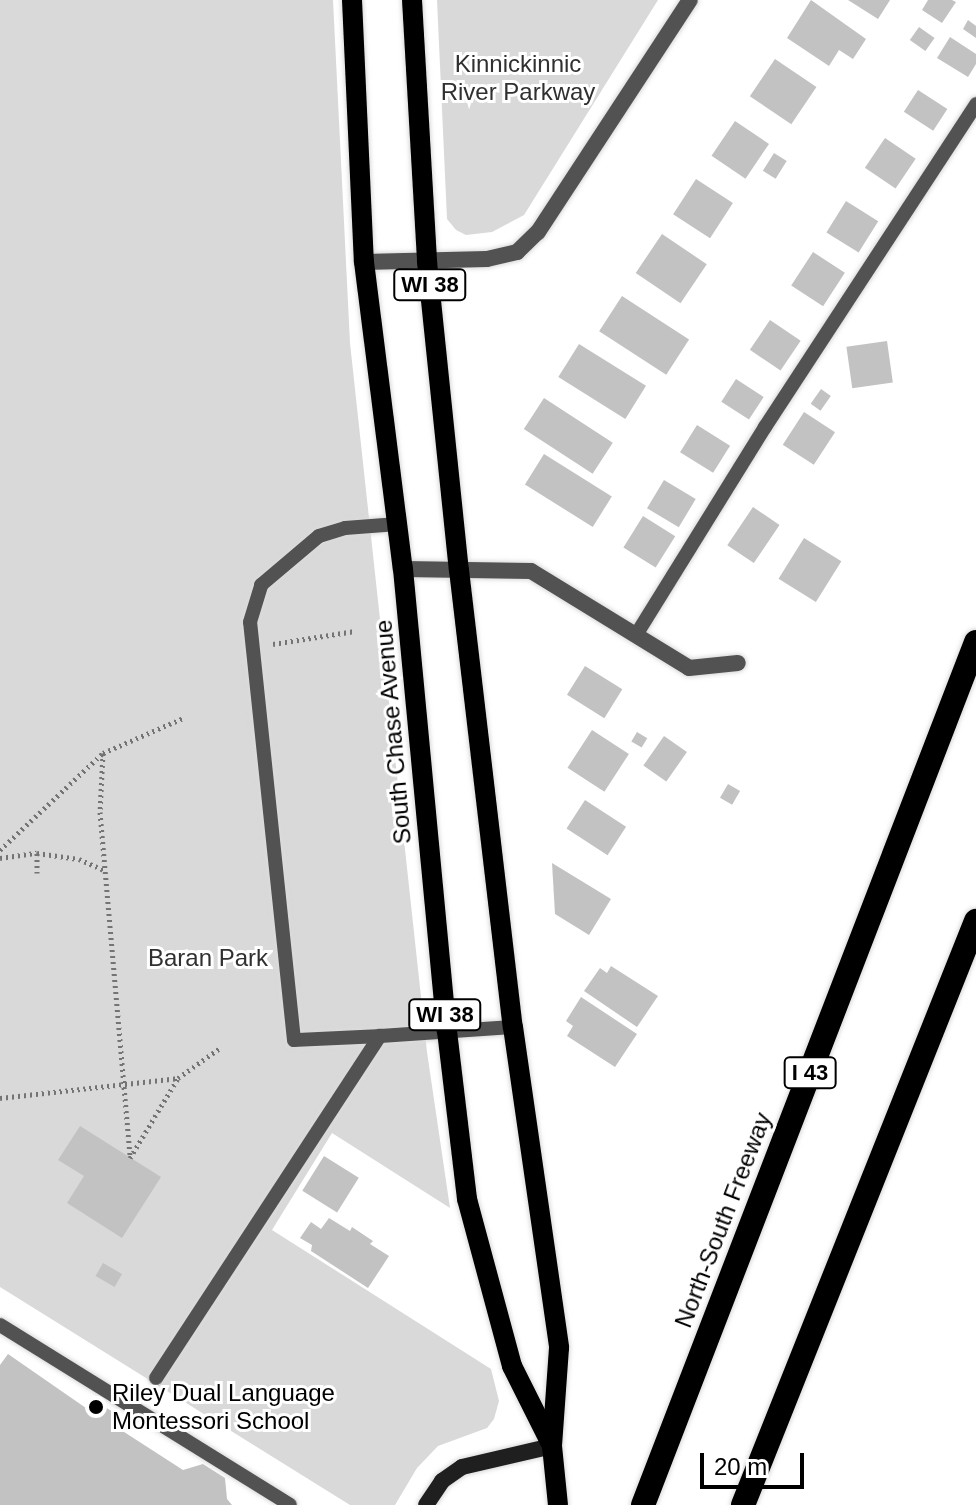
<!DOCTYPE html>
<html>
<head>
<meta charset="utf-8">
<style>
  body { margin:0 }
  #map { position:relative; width:976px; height:1505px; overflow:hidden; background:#fff; font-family:Helvetica,sans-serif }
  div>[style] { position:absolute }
  .green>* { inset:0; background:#d9d9d9 }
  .building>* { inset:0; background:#c2c2c2; transform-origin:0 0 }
  .path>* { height:5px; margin-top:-2.5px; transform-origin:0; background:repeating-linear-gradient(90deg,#747474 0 2px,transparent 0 6px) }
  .roads { filter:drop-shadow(0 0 2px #dbdbdb) drop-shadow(0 0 2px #dbdbdb) }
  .lane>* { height:14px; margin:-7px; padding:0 7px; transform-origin:7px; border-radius:7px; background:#525252 }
  .street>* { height:16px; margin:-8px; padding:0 8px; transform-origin:8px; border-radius:8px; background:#525252 }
  .secondary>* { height:16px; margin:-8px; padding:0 8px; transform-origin:8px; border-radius:8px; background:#1f1f1f }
  .primary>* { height:20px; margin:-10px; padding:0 10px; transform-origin:10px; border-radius:10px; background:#000 }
  .highway>* { height:24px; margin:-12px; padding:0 12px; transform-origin:12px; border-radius:12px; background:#000 }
  .dots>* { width:22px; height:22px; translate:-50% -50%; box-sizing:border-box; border:4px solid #fff; border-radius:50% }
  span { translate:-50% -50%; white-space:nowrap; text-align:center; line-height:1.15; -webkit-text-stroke:6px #fff; paint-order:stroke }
  .shield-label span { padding:2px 6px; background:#fff; border:2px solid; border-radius:6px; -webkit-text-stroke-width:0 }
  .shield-label { font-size:22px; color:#000; font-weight:700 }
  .park-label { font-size:24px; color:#303030 }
  .street-label { font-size:24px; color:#000 }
  .poi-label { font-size:24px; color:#000 }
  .left { translate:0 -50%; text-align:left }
  .scale { position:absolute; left:700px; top:1453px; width:104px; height:36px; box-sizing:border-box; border:4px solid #000; border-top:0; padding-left:10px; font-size:24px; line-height:28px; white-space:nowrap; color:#000; -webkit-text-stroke:6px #fff; paint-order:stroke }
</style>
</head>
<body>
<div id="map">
  <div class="green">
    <i style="clip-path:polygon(0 0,333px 0,350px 343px,427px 1052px,450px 1208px,332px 1133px,272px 1230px,491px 1369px,499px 1401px,494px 1419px,487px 1428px,438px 1446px,417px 1468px,395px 1505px,350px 1505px,0 1287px)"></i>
    <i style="clip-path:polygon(437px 0,658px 0,524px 215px,492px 232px,466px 235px,456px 230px,447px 219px)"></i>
  </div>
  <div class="building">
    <i style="clip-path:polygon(811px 0,866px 39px,853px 59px,839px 50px,829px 66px,787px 38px)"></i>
    <i style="clip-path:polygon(848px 0,890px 0,878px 19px)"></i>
    <i style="clip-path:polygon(928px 0,952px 0,956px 2px,942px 23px,922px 10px)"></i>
    <i style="clip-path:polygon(968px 20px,976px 26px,976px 38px,963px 29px)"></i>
    <i style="left:919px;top:27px;width:19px;height:16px;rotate:35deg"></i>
    <i style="clip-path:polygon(950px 37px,976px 54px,976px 64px,968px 77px,937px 58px)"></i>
    <i style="left:775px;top:59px;width:50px;height:45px;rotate:34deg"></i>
    <i style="left:918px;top:90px;width:35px;height:26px;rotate:33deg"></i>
    <i style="left:735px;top:121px;width:41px;height:42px;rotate:34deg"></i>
    <i style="left:885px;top:138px;width:37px;height:36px;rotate:34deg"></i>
    <i style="left:774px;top:153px;width:15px;height:21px;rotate:32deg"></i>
    <i style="left:696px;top:179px;width:44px;height:42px;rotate:33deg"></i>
    <i style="left:846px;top:201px;width:38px;height:37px;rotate:32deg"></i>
    <i style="left:662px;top:234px;width:54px;height:47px;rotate:34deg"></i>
    <i style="left:813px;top:252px;width:38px;height:40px;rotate:33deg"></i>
    <i style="left:622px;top:296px;width:80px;height:42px;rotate:33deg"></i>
    <i style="left:770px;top:320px;width:37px;height:36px;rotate:34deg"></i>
    <i style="left:887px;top:341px;width:42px;height:41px;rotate:82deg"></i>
    <i style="left:579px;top:344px;width:79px;height:39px;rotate:32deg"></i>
    <i style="left:736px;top:379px;width:33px;height:27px;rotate:33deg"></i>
    <i style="left:821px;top:389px;width:12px;height:18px;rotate:35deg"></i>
    <i style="left:544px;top:398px;width:82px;height:37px;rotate:33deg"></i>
    <i style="left:804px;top:412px;width:37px;height:39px;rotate:33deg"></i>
    <i style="left:697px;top:425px;width:39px;height:32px;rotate:32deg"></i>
    <i style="left:544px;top:454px;width:80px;height:36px;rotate:32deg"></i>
    <i style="left:664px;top:480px;width:37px;height:33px;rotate:31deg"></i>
    <i style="left:753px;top:507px;width:32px;height:46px;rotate:34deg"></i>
    <i style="left:643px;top:516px;width:38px;height:37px;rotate:32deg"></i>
    <i style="left:804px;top:538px;width:44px;height:48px;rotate:32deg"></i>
    <i style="left:585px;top:666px;width:44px;height:34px;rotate:32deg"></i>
    <i style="left:592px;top:730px;width:44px;height:45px;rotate:33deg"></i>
    <i style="left:637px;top:732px;width:12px;height:11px;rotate:31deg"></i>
    <i style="left:664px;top:736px;width:28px;height:36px;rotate:35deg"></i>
    <i style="left:728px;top:784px;width:14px;height:16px;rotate:30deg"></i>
    <i style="left:585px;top:800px;width:49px;height:34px;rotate:33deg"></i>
    <i style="clip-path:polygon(552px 863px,611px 899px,589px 935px,555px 914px)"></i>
    <i style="clip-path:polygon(611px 966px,658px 996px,637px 1027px,584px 991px,600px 968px,607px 973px)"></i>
    <i style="clip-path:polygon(581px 997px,637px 1034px,615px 1067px,567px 1036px,573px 1026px,566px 1021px)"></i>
    <i style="clip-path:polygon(80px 1126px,161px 1177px,122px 1238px,67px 1203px,84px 1176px,58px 1160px)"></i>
    <i style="left:324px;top:1156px;width:41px;height:41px;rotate:32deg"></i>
    <i style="clip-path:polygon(329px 1218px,350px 1231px,352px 1227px,373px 1241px,370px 1244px,389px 1256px,368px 1288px,311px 1251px,312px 1245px,300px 1238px,311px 1222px,321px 1229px)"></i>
    <i style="left:103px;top:1263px;width:22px;height:15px;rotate:30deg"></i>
    <i style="clip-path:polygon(8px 1354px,96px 1415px,102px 1405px,127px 1421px,121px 1430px,183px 1470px,203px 1464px,225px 1478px,227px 1499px,232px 1505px,0 1505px,0 1365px)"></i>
  </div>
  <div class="path">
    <i style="left:273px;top:644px;width:83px;rotate:-9deg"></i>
    <i style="left:103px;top:753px;width:59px;rotate:92.9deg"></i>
    <i style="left:100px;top:812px;width:347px;rotate:85deg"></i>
    <i style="left:130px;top:1158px;width:93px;rotate:-59deg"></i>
    <i style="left:178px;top:1078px;width:52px;rotate:-35.5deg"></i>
    <i style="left:0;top:850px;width:141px;rotate:-43.3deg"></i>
    <i style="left:103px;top:753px;width:87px;rotate:-23.6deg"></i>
    <i style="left:0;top:858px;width:37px;rotate:-8deg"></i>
    <i style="left:37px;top:853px;width:42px;rotate:8.1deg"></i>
    <i style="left:79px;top:859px;width:27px;rotate:24deg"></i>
    <i style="left:37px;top:873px;width:20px;rotate:-90deg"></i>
    <i style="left:0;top:1098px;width:178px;rotate:-6.4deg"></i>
  </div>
  <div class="roads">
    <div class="lane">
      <i style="left:636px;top:635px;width:245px;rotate:-58.2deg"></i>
      <i style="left:765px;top:427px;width:386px;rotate:-56.8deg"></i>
      <i style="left:380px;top:1036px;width:86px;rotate:177.3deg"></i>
      <i style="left:294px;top:1040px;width:420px;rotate:-96deg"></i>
      <i style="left:250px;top:622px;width:39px;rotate:-73deg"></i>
      <i style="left:261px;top:585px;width:76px;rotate:-40.2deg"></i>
      <i style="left:319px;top:536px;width:27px;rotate:-17deg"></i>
      <i style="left:345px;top:528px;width:53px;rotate:-4.3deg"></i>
      <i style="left:0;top:1325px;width:341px;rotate:31.8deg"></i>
      <i style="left:156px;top:1378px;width:409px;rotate:-56.8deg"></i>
      <i style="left:380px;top:1036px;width:133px;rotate:-3.9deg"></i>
    </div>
    <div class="street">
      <i style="left:364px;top:262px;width:123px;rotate:-1.4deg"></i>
      <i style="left:487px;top:259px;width:31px;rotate:-13deg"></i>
      <i style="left:517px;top:252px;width:29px;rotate:-44deg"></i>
      <i style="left:538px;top:232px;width:277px;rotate:-56.8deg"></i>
      <i style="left:403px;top:569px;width:128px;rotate:0.9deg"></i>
      <i style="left:531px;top:571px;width:185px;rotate:31.5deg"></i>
      <i style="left:689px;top:668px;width:49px;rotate:-5.8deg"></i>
    </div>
    <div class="secondary">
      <i style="left:426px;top:1505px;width:29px;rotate:-56deg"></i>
      <i style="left:442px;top:1481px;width:24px;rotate:-35deg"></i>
      <i style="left:462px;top:1467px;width:92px;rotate:-13.1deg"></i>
    </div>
    <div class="primary">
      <i style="left:352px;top:0;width:262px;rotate:87.4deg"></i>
      <i style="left:364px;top:262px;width:309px;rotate:82.8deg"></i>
      <i style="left:403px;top:569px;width:464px;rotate:84.6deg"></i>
      <i style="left:447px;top:1031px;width:169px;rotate:83.2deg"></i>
      <i style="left:467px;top:1199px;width:173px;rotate:74.9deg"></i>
      <i style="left:512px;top:1366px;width:89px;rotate:63.4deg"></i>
      <i style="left:412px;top:0;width:262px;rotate:86.7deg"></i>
      <i style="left:427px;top:262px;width:310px;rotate:84.1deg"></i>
      <i style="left:459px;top:570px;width:460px;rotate:83.3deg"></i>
      <i style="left:513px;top:1027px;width:324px;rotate:81.8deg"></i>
      <i style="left:559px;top:1348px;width:98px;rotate:94.1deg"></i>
      <i style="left:552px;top:1446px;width:59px;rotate:84.2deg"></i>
    </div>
    <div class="highway">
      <i style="left:643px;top:1505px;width:925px;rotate:-68.9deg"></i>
      <i style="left:743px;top:1505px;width:629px;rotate:-68.25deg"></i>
    </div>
  </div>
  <div class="dots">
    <i style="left:96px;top:1407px;background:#000"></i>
  </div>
  <div class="shield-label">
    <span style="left:430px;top:285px">WI 38</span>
    <span style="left:445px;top:1015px">WI 38</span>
    <span style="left:810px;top:1073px">I 43</span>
  </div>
  <div class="park-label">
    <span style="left:518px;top:78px">Kinnickinnic<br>River Parkway</span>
    <span style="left:208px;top:958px">Baran Park</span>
  </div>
  <div class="street-label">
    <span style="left:393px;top:732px;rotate:-95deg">South Chase Avenue</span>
    <span style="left:723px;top:1220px;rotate:-69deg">North-South Freeway</span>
  </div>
  <div class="poi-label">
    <span class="left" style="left:112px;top:1407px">Riley Dual Language<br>Montessori School</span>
  </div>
  <div class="scale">20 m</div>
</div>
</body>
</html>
